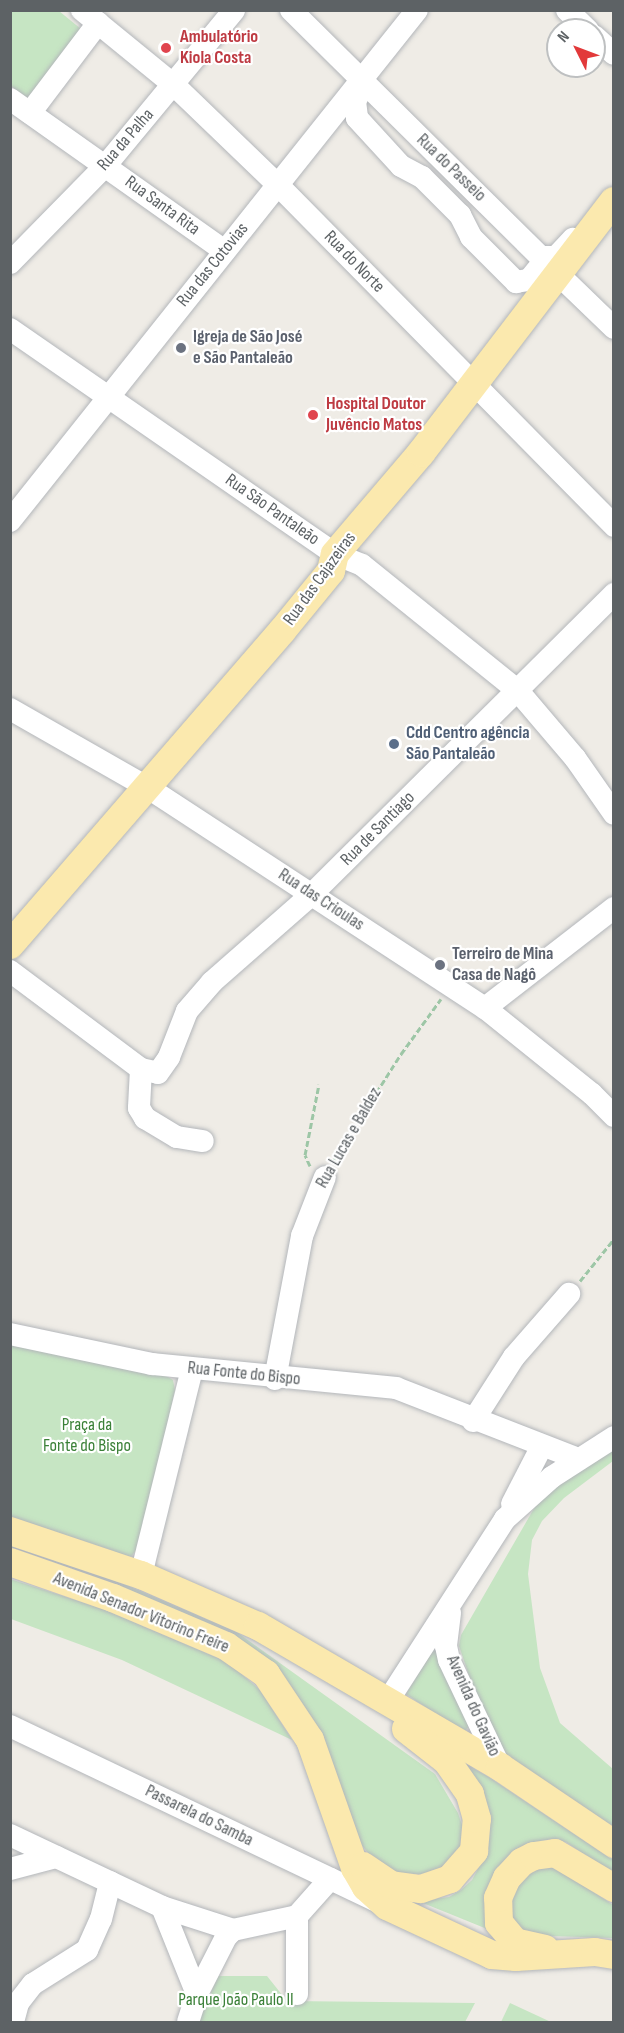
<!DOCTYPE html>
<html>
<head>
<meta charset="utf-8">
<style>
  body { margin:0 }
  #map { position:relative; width:624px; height:2033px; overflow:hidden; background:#efece6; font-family:"Sofia Sans Condensed",sans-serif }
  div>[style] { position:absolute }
  .green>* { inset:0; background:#c6e5c3 }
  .path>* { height:3px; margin-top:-1.5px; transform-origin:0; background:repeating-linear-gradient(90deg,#9dc6a6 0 6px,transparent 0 9px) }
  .roads { filter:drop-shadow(0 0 2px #b3b6ba) drop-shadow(0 0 2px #b3b6ba) }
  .minor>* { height:22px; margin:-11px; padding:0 11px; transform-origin:11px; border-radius:11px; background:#fff }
  .major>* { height:28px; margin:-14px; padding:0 14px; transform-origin:14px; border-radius:14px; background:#fbe9ae }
  .dots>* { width:16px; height:16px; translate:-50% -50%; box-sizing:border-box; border:3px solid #fff; border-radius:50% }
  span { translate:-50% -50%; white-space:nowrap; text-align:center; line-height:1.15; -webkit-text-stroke:4.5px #fff; paint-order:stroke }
  .health-label { font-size:18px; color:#be3a42; font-weight:700 }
  .left { translate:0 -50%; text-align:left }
  .street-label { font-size:18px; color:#5d6265 }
  .worship-label { font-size:18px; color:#5b616d; font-weight:700 }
  .service-label { font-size:18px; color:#4e5e75; font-weight:700 }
  .park-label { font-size:18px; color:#3b8138 }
  .frame { position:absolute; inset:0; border:12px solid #5d6265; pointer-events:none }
  .north { position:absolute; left:546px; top:18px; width:60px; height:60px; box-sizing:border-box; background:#fff; border:2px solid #bec0c1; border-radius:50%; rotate:312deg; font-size:16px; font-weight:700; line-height:24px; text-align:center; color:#5d6265 }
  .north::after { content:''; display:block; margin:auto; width:21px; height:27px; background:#e2393a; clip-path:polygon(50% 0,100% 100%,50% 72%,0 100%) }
</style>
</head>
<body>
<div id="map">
  <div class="green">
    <i style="clip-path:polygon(10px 11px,59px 11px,81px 29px,31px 101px,11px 86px)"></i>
    <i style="clip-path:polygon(10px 1341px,163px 1374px,173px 1380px,175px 1390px,140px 1546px,128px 1560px,11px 1520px)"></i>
    <i style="clip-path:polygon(613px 1448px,613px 1461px,564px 1498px,542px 1521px,532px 1540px,528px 1574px,540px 1668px,560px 1723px,613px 1769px,613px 1835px,504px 1759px,479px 1705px,459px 1646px,461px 1635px,536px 1505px,550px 1490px)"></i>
    <i style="clip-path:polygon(10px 1544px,114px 1580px,238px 1633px,435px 1774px,458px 1813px,462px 1825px,460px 1849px,439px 1875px,394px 1873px,370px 1855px,359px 1842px,283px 1682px,11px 1553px)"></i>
    <i style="clip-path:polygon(10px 1579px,103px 1609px,227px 1662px,260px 1690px,292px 1740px,122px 1660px,11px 1619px)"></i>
    <i style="clip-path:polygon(433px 1650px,438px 1650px,470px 1724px,464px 1733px,406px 1694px)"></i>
    <i style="clip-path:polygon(454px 1758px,487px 1776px,613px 1860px,613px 1874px,566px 1842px,551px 1839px,531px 1844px,487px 1890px,485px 1919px,492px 1931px,418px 1901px,449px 1897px,461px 1890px,472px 1880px,486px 1854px)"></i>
    <i style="clip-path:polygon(553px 1865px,613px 1905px,613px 1938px,549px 1936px,516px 1928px,511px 1920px,510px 1888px,528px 1869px)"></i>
    <i style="clip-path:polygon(218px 1976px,267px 1976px,287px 2001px,475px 2003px,465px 2022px,198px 2022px)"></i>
    <i style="clip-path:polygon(510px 2003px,551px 2022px,501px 2022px)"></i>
  </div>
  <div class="path">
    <i style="left:333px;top:1161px;width:127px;rotate:-57.6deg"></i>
    <i style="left:401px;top:1054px;width:68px;rotate:-54deg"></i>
    <i style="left:310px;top:1166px;width:12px;rotate:-114deg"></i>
    <i style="left:305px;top:1155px;width:72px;rotate:-78.8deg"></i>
    <i style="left:580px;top:1281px;width:54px;rotate:-51deg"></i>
  </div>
  <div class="roads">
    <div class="minor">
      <i style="left:82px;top:10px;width:119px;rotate:39.2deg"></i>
      <i style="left:174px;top:85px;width:144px;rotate:43.9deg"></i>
      <i style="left:278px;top:185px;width:479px;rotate:45.4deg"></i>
      <i style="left:291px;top:10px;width:351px;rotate:44.7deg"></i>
      <i style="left:541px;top:257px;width:15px"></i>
      <i style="left:556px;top:257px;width:25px;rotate:-47deg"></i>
      <i style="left:567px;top:10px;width:29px;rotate:44deg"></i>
      <i style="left:594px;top:36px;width:27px;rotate:42deg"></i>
      <i style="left:364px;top:85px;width:18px;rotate:119deg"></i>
      <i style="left:355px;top:101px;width:17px;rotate:83deg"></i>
      <i style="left:357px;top:118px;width:65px;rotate:47.5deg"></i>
      <i style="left:401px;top:166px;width:24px;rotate:28deg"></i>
      <i style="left:422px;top:177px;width:54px;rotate:45deg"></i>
      <i style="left:460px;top:215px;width:25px;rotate:63deg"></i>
      <i style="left:471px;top:237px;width:64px;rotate:45deg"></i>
      <i style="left:516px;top:282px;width:13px;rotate:-9deg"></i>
      <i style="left:529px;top:280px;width:27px;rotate:-51deg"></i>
      <i style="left:10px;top:99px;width:263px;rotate:35.3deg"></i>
      <i style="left:30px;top:113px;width:113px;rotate:-52.9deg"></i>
      <i style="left:10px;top:263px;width:137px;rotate:-45.6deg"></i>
      <i style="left:106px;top:165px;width:201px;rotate:-50.4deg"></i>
      <i style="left:558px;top:274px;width:78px;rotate:44deg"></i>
      <i style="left:10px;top:329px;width:395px;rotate:34.7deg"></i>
      <i style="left:335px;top:554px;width:29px;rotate:22deg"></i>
      <i style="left:362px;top:565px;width:201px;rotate:38.9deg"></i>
      <i style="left:518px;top:691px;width:88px;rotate:49.6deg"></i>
      <i style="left:575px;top:758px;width:68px;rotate:55.1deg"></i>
      <i style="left:10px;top:521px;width:653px;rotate:-51.46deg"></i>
      <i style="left:10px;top:709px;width:158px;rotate:29.7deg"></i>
      <i style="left:147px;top:787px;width:404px;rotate:33.2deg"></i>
      <i style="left:485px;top:1008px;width:137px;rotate:38.8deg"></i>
      <i style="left:592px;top:1094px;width:31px;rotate:45deg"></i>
      <i style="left:10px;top:971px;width:164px;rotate:36.8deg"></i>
      <i style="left:141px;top:1069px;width:17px;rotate:13deg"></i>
      <i style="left:158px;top:1073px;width:19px;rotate:-55deg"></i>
      <i style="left:169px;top:1057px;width:49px;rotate:-68.6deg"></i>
      <i style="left:187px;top:1011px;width:38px;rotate:-49deg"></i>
      <i style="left:212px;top:982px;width:133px;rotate:-41.3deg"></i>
      <i style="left:312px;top:894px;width:426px;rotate:-44.8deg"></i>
      <i style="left:485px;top:1008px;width:163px;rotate:-37.8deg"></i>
      <i style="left:141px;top:1069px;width:39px;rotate:93deg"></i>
      <i style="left:139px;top:1108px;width:12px;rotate:59deg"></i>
      <i style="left:145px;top:1118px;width:37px;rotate:31deg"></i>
      <i style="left:177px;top:1137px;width:26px;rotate:9deg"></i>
      <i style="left:10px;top:1334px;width:145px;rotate:11.9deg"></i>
      <i style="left:152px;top:1364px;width:245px;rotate:5.6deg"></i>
      <i style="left:396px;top:1388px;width:195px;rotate:21.3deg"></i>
      <i style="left:275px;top:1379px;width:146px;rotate:-79.3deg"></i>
      <i style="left:302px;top:1236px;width:63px;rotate:-68.7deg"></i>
      <i style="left:473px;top:1421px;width:76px;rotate:-57.4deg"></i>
      <i style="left:514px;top:1357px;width:84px;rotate:-48.9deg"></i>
      <i style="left:512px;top:1504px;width:65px;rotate:-62.7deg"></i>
      <i style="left:141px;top:1575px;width:212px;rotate:-76.1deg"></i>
      <i style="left:450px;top:1613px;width:33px;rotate:97deg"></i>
      <i style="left:446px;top:1646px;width:14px;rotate:78deg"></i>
      <i style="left:449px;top:1660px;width:119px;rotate:64.5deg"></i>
      <i style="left:389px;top:1699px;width:214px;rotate:-57.2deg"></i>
      <i style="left:505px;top:1519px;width:63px;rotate:-41.8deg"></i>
      <i style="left:552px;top:1477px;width:74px;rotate:-32.8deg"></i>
      <i style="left:10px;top:1726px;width:407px;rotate:25.5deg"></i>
      <i style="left:10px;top:1835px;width:168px;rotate:25.3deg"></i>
      <i style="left:162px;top:1907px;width:75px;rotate:17.9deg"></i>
      <i style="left:10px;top:1869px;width:48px;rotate:-14.6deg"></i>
      <i style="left:162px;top:1907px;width:94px;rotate:68.1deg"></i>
      <i style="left:297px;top:1916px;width:78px;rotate:90deg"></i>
      <i style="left:13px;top:2022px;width:20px;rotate:-75deg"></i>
      <i style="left:18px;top:2003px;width:24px;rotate:-52deg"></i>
      <i style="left:33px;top:1984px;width:64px;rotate:-32.2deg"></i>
      <i style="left:87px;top:1950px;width:34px;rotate:-66deg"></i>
      <i style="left:101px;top:1919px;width:38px;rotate:-76deg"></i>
      <i style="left:188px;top:2022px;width:29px;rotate:-72deg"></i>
      <i style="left:197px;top:1994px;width:64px;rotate:-63deg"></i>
      <i style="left:226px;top:1937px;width:10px;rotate:-45deg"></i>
      <i style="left:233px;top:1930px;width:66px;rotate:-12.3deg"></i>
      <i style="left:297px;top:1916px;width:50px;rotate:-48.3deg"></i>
    </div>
    <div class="major">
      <i style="left:10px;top:945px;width:415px;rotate:-49.1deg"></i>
      <i style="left:282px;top:631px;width:77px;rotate:-50.8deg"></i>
      <i style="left:331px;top:571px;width:17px;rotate:-77deg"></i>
      <i style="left:335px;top:554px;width:133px;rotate:-49.6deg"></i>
      <i style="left:421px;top:453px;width:317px;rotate:-52.6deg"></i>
      <i style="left:10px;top:1531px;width:138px;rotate:18.6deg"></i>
      <i style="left:141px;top:1575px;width:128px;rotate:23.6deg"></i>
      <i style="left:258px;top:1626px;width:280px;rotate:30.2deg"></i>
      <i style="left:500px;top:1767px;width:138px;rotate:34deg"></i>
      <i style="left:10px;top:1562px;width:109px;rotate:19.3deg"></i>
      <i style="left:113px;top:1598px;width:123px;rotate:23deg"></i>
      <i style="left:226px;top:1646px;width:49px;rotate:35deg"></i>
      <i style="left:266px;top:1674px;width:79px;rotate:56.3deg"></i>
      <i style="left:310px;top:1740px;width:136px;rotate:70.6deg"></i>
      <i style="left:355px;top:1868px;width:22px;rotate:60deg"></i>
      <i style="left:366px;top:1887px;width:28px;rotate:42deg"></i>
      <i style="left:387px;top:1906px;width:116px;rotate:25deg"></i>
      <i style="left:492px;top:1955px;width:24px;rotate:5deg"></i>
      <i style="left:516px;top:1957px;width:79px;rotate:-3.6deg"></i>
      <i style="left:595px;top:1952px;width:19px;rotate:9deg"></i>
      <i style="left:363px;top:1866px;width:34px;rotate:34deg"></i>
      <i style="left:391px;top:1885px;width:30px;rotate:8deg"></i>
      <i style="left:421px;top:1889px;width:31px;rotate:-19deg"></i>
      <i style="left:450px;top:1879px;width:37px;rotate:-49deg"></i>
      <i style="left:474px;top:1851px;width:32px;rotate:-85deg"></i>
      <i style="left:477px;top:1819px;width:26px;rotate:-106deg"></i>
      <i style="left:470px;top:1794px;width:40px;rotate:-124.9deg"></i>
      <i style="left:447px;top:1761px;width:52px;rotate:-142deg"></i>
      <i style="left:545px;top:1949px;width:31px;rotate:-167deg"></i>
      <i style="left:515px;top:1942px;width:25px;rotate:-130deg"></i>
      <i style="left:499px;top:1923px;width:25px;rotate:-92deg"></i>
      <i style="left:498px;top:1898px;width:22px;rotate:-66deg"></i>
      <i style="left:507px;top:1878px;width:22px;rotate:-47deg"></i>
      <i style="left:522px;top:1862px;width:13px;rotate:-27deg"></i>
      <i style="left:534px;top:1856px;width:21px;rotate:-8deg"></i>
      <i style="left:555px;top:1853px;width:69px;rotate:30.7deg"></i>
    </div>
  </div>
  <div class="dots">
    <i style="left:166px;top:48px;background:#e0444e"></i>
    <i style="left:181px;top:348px;background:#6b7280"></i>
    <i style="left:313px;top:415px;background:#e0444e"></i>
    <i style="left:394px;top:744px;background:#5c6f8a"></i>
    <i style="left:440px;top:965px;background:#6b7280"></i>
  </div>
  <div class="health-label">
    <span class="left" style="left:180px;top:48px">Ambulatório<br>Kiola Costa</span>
    <span class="left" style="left:326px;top:415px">Hospital Doutor<br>Juvêncio Matos</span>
  </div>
  <div class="street-label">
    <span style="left:126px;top:140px;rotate:-49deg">Rua da Palha</span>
    <span style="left:451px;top:168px;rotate:44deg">Rua do Passeio</span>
    <span style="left:162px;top:206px;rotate:36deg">Rua Santa Rita</span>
    <span style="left:354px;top:262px;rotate:46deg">Rua do Norte</span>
    <span style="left:213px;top:265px;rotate:-51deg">Rua das Cotovias</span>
    <span style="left:272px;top:510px;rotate:35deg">Rua São Pantaleão</span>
    <span style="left:320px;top:579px;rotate:-54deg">Rua das Cajazeiras</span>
    <span style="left:378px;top:829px;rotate:-45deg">Rua de Santiago</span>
    <span style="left:321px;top:900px;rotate:33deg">Rua das Crioulas</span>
    <span style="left:349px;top:1138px;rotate:-60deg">Rua Lucas e Baldez</span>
    <span style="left:244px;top:1374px;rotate:6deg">Rua Fonte do Bispo</span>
    <span style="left:141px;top:1613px;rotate:22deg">Avenida Senador Vitorino Freire</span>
    <span style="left:473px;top:1706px;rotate:66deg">Avenida do Gavião</span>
    <span style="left:199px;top:1816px;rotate:26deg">Passarela do Samba</span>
  </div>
  <div class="worship-label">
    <span class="left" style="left:193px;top:348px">Igreja de São José<br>e São Pantaleão</span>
    <span class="left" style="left:452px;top:965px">Terreiro de Mina<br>Casa de Nagô</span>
  </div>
  <div class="service-label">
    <span class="left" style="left:406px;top:744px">Cdd Centro agência<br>São Pantaleão</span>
  </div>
  <div class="park-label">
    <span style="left:87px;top:1436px">Praça da<br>Fonte do Bispo</span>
    <span style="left:236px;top:2000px">Parque João Paulo II</span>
  </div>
  <div class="frame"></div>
  <div class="north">N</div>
</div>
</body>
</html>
